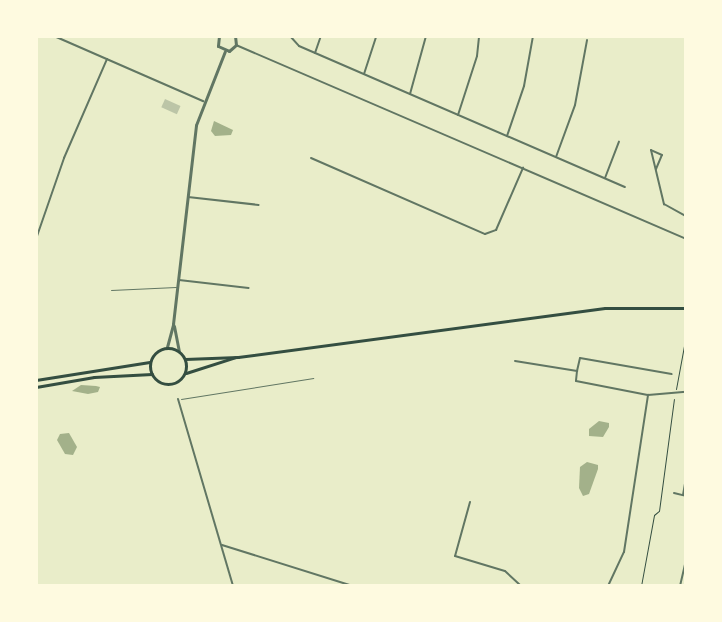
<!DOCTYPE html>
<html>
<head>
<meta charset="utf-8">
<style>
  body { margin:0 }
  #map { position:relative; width:722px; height:622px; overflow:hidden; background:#e9edc9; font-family:"Alegreya Sans",sans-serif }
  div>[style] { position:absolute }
  .water>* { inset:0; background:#a3b18a }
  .building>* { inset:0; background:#bcc5a7; transform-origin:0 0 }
  .path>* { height:1px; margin:-0.5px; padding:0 0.5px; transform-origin:0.5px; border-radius:0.5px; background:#344e41 }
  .service>* { height:1px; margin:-0.5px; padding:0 0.5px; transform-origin:0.5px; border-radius:0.5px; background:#617663 }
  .minor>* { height:2px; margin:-1px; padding:0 1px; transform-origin:1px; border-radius:1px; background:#617663 }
  .tertiary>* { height:3px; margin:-1.5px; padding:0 1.5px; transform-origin:1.5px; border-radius:1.5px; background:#617663 }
  .secondary>* { height:3px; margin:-1.5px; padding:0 1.5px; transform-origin:1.5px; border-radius:1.5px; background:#344e41 }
  .secondary>.ring { margin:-1.5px; padding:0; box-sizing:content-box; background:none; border:3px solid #344e41; border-radius:50% }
  span { translate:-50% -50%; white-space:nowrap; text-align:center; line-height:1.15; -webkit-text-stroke:4.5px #fefae0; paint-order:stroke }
  .frame { position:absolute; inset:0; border:38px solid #fefae0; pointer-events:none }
</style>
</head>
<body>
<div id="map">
  <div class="water">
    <i style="clip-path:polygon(214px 121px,233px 130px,231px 135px,215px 136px,211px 131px)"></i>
    <i style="clip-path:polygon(81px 385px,96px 386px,100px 387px,98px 392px,88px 394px,72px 391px)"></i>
    <i style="clip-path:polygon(599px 421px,609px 423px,609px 427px,603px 437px,589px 436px,589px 429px)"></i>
    <i style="clip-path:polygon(69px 433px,77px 447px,73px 455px,65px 454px,57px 440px,60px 434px)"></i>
    <i style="clip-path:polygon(587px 462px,598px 465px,598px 469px,589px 494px,583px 496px,579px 488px,580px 467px)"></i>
  </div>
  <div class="building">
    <i style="left:165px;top:99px;width:17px;height:9px;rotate:24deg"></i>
  </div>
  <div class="path">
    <i style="left:676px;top:389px;width:55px;rotate:-79.5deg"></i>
    <i style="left:641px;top:586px;width:72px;rotate:-79.6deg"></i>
    <i style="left:654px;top:515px;width:6px;rotate:-39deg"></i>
    <i style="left:659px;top:511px;width:113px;rotate:-82.4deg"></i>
  </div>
  <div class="service">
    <i style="left:111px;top:290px;width:65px;rotate:-2.6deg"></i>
    <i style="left:181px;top:399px;width:134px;rotate:-9deg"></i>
  </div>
  <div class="minor">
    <i style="left:54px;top:36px;width:163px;rotate:23.6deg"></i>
    <i style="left:290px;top:36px;width:13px;rotate:48deg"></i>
    <i style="left:299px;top:46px;width:355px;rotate:23.4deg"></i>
    <i style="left:236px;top:45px;width:490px;rotate:23.3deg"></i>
    <i style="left:315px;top:53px;width:18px;rotate:-71deg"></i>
    <i style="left:364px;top:74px;width:40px;rotate:-72deg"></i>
    <i style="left:410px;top:94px;width:60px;rotate:-74.6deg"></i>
    <i style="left:458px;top:115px;width:62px;rotate:-72.1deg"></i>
    <i style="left:477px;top:56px;width:20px;rotate:-84deg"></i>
    <i style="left:507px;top:136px;width:53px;rotate:-71.2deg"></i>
    <i style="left:524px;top:86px;width:51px;rotate:-79.8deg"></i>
    <i style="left:556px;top:157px;width:55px;rotate:-69.9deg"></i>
    <i style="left:575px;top:105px;width:66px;rotate:-79.5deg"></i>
    <i style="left:311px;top:158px;width:190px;rotate:23.6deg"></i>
    <i style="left:485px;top:234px;width:12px;rotate:-20deg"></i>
    <i style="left:496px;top:230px;width:68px;rotate:-66.5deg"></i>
    <i style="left:656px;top:169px;width:15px;rotate:-67deg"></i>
    <i style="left:662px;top:155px;width:12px;rotate:-156deg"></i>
    <i style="left:651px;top:150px;width:56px;rotate:76.5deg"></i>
    <i style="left:664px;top:204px;width:25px;rotate:29deg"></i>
    <i style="left:605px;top:178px;width:39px;rotate:-69deg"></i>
    <i style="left:188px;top:197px;width:71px;rotate:6.4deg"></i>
    <i style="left:36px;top:239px;width:86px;rotate:-70.9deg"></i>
    <i style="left:64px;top:158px;width:108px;rotate:-66.5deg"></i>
    <i style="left:179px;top:280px;width:70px;rotate:6.5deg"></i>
    <i style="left:515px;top:361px;width:63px;rotate:9.2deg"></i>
    <i style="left:577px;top:371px;width:10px;rotate:96deg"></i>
    <i style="left:576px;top:381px;width:73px;rotate:11deg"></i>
    <i style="left:648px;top:395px;width:38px;rotate:-5deg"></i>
    <i style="left:577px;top:371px;width:13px;rotate:-77deg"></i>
    <i style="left:580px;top:358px;width:93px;rotate:9.9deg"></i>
    <i style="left:178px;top:399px;width:195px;rotate:73.6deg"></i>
    <i style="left:674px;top:493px;width:12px;rotate:14deg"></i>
    <i style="left:683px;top:495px;width:17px;rotate:-80deg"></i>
    <i style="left:470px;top:502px;width:56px;rotate:105.5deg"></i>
    <i style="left:455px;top:556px;width:52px;rotate:16.7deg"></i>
    <i style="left:505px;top:571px;width:22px;rotate:43deg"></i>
    <i style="left:222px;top:545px;width:137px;rotate:17.4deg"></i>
    <i style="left:608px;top:586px;width:38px;rotate:-65deg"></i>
    <i style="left:624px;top:552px;width:159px;rotate:-81.3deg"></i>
    <i style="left:680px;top:586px;width:27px;rotate:-77deg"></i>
  </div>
  <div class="tertiary">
    <i style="left:219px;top:36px;width:10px;rotate:96deg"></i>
    <i style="left:218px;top:46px;width:12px;rotate:24deg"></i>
    <i style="left:229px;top:51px;width:9px;rotate:-41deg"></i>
    <i style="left:236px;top:45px;width:9px;rotate:-96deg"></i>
    <i style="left:174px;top:326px;width:25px;rotate:79deg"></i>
    <i style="left:167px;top:347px;width:24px;rotate:-75deg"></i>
    <i style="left:173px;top:324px;width:200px;rotate:-83.4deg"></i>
    <i style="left:196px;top:125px;width:79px;rotate:-68.6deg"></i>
  </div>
  <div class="secondary">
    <i class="ring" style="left:150px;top:348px;width:33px;height:33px"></i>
    <i style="left:185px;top:359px;width:53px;rotate:-2.2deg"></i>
    <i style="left:238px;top:357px;width:370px;rotate:-7.6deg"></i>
    <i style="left:605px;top:308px;width:81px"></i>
    <i style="left:186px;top:373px;width:52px;rotate:-17.7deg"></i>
    <i style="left:36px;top:380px;width:115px;rotate:-9deg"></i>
    <i style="left:36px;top:387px;width:59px;rotate:-9.8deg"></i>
    <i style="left:94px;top:377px;width:58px;rotate:-3deg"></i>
  </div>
  <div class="frame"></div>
</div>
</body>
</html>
